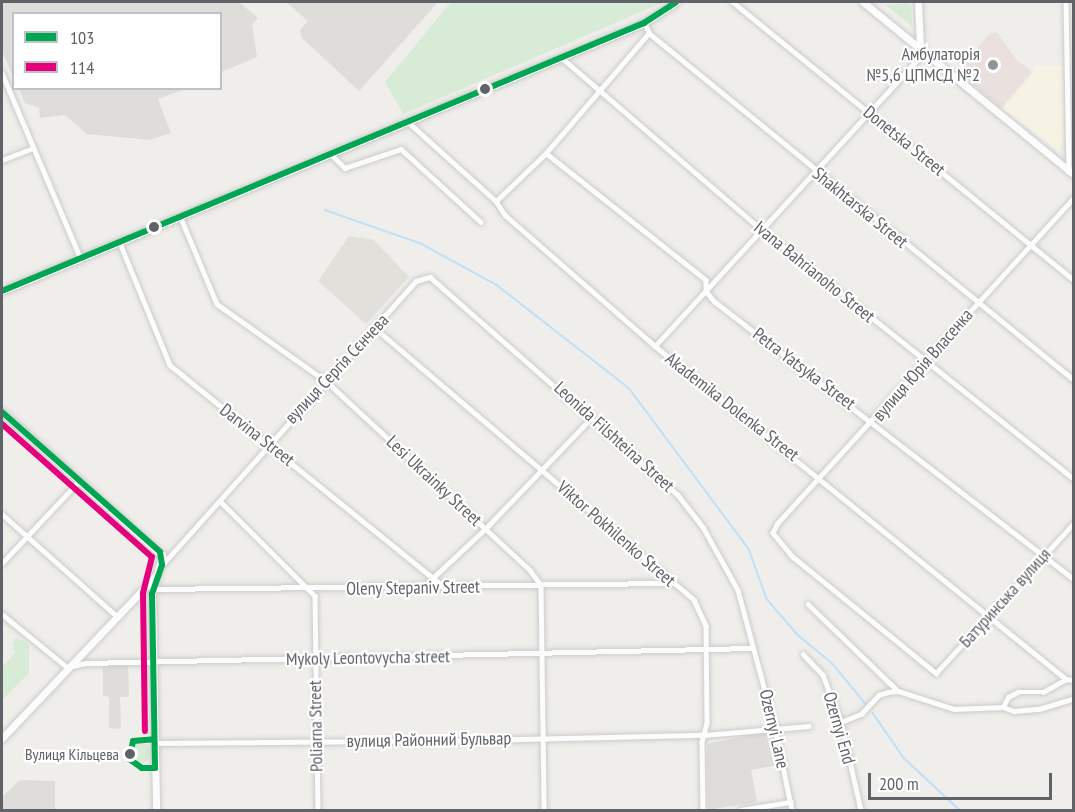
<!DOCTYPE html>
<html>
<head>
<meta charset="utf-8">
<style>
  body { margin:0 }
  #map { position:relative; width:1075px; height:812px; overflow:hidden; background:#efeeea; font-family:"PT Sans Narrow",sans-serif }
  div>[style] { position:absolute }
  .commercial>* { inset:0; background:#f7f3e4 }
  .industrial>* { inset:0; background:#dfddda }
  .education>* { inset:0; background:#e2e0da }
  .medical>* { inset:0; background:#eae0de }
  .green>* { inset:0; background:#d8ebd6 }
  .round { border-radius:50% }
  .stream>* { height:1.5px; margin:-0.75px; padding:0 0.75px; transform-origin:0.75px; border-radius:0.75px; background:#bfe0f9 }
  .roads { filter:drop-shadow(0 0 2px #cbcccc) drop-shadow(0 0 2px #cbcccc) }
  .street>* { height:4.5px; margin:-2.25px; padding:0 2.25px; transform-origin:2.25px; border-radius:2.25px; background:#fdfcfc }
  .secondary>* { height:7px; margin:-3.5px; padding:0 3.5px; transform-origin:3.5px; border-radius:3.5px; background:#fdfcfc }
  .bus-1>* { height:6px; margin:-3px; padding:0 3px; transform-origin:3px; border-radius:3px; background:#00a651 }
  .bus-2>* { height:6px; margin:-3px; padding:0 3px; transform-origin:3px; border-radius:3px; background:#e5007d }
  .dots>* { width:16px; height:16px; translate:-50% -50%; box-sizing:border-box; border:3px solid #fff; border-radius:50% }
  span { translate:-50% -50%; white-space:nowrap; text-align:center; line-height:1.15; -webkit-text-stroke:4.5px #fff; paint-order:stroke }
  .bus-label { font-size:16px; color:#5f6368 }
  .right { translate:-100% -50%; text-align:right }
  .poi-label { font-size:18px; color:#5f6368 }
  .street-label { font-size:18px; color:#5f6368 }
  .frame { position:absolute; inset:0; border:3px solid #5f6368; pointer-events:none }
  .legend { position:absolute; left:12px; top:12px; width:210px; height:78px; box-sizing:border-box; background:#fff; border:2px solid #bfc1c3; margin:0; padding:8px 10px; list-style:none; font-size:18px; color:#5f6368 }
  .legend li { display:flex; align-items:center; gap:12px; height:30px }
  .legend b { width:30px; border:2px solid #bfc1c3 }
  .scale { position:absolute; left:868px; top:773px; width:184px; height:27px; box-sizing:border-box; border:3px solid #5f6368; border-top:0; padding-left:8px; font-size:18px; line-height:21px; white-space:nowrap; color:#5f6368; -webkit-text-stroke:4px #fff; paint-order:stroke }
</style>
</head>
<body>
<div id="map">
  <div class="commercial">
    <i style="clip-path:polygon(1034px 66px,1063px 66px,1065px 140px,1057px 150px,1003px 109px,1033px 74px)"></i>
  </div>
  <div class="industrial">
    <i style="clip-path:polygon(2px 2px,239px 2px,258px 18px,252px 24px,257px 57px,221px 72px,220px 14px,14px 14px,13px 77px,2px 51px)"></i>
    <i style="clip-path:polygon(286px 2px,438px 2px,359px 91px,302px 38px,300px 30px,308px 21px)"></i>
    <i style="clip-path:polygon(19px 89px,186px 89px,158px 99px,171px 133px,149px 140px,87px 134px,65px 115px,40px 118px,39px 108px,25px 103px)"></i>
    <i style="clip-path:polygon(103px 666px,128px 666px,129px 697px,120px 697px,121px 729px,109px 728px,109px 697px,103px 696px)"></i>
    <i style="clip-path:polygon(770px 731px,779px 765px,751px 770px,757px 802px,708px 810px,707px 744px)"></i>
    <i style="clip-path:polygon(20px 780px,55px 781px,55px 810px,2px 810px,2px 797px)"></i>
  </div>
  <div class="education">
    <i style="clip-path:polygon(349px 236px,374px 240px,409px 277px,366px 324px,318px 281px)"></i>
  </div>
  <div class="medical">
    <i style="clip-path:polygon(997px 32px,1016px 59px,1032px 72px,1001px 108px,958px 72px,989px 34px)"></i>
  </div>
  <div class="green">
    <i style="clip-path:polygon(451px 2px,664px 2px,403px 114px,385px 82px)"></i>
    <i style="clip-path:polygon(907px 3px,911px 7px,912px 26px,885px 5px)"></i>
    <i style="clip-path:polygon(16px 638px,29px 644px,29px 673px,2px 700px,2px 667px,15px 653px,12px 644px)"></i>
    <i class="round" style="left:131px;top:743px;width:20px;height:20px"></i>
  </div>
  <div class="stream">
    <i style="left:325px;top:210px;width:101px;rotate:19.2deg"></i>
    <i style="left:420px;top:243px;width:88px;rotate:28.6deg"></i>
    <i style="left:497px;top:285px;width:167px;rotate:38deg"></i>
    <i style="left:629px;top:388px;width:201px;rotate:53.3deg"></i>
    <i style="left:749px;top:549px;width:53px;rotate:70.2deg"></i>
    <i style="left:767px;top:599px;width:48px;rotate:49.3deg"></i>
    <i style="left:798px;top:635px;width:44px;rotate:39.5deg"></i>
    <i style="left:832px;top:663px;width:53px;rotate:50.3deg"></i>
    <i style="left:873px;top:713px;width:55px;rotate:55.4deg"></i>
    <i style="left:904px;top:758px;width:76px;rotate:42.9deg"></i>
  </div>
  <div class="roads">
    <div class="street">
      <i style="left:733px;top:2px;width:440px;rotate:39.2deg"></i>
      <i style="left:1066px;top:2px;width:170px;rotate:89deg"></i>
      <i style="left:649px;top:33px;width:549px;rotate:39.23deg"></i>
      <i style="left:562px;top:58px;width:262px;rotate:40.7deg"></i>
      <i style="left:761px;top:229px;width:401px;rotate:38.6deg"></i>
      <i style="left:2px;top:73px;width:202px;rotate:67deg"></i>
      <i style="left:408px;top:122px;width:118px;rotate:41.9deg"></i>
      <i style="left:496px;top:201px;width:17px;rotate:57deg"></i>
      <i style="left:505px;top:215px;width:199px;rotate:41.1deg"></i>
      <i style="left:655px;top:346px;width:529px;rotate:39.02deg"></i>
      <i style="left:546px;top:153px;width:204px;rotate:38.4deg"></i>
      <i style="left:706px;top:280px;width:11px;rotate:90deg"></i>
      <i style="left:706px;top:291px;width:13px;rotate:51deg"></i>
      <i style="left:714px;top:301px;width:455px;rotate:37.7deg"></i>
      <i style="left:331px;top:154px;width:20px;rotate:45deg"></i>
      <i style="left:345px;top:168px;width:59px;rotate:-18.7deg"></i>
      <i style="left:401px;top:149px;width:108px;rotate:42.4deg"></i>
      <i style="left:2px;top:160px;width:33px;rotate:-21deg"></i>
      <i style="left:1074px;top:198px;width:440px;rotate:132.3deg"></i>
      <i style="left:778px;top:523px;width:11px;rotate:117deg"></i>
      <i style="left:773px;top:533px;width:30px;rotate:50deg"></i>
      <i style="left:792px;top:556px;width:186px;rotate:39.1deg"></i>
      <i style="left:936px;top:673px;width:204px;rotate:-47.4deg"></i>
      <i style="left:496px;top:201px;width:69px;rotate:-43.8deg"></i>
      <i style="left:546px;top:153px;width:158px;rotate:-49.4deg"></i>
      <i style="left:649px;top:33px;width:11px;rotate:-117deg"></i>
      <i style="left:181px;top:218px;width:93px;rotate:67.3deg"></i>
      <i style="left:217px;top:304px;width:135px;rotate:35.3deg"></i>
      <i style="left:327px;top:382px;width:277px;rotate:42.8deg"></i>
      <i style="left:530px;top:570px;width:19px;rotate:54deg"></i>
      <i style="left:541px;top:585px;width:225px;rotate:89.2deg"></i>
      <i style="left:120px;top:243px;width:132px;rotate:67.7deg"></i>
      <i style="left:170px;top:365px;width:354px;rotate:39deg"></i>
      <i style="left:376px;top:329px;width:418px;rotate:40.4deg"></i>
      <i style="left:694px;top:600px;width:29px;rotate:65deg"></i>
      <i style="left:706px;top:626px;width:97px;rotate:89.4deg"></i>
      <i style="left:707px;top:723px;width:20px;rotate:105deg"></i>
      <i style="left:702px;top:742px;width:68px;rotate:89.2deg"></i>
      <i style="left:655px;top:346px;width:400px;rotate:-47.5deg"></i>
      <i style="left:221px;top:502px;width:133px;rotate:45deg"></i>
      <i style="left:315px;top:596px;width:214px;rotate:89.2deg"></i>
      <i style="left:2px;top:514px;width:154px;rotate:41.6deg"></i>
      <i style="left:2px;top:563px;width:112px;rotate:-46.8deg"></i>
      <i style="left:162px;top:565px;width:381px;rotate:-48.2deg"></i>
      <i style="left:416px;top:281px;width:15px;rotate:-16deg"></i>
      <i style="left:430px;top:277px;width:330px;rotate:41.3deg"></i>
      <i style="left:678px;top:495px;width:41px;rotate:52deg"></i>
      <i style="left:703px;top:527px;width:72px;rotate:60.9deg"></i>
      <i style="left:738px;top:590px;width:143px;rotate:75deg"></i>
      <i style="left:775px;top:728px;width:84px;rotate:78.3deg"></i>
      <i style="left:423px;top:587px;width:86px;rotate:-43.1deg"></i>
      <i style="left:486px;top:528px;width:153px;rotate:-46.3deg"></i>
      <i style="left:152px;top:589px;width:521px;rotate:-0.66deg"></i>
      <i style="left:808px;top:604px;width:125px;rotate:44deg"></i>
      <i style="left:2px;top:614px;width:84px;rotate:39.2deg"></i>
      <i style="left:67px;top:667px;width:19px;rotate:-12deg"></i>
      <i style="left:86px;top:663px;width:667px;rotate:-1.29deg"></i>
      <i style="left:803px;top:654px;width:29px;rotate:46deg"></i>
      <i style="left:823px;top:675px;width:50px;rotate:69deg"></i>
      <i style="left:841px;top:722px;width:90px;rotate:77.2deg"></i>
      <i style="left:1003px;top:707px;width:11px;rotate:-63deg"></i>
      <i style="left:1008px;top:697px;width:11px;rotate:-27deg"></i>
      <i style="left:1018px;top:692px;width:25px"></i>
      <i style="left:1043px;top:692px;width:26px;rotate:-29deg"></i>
      <i style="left:1066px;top:679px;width:8px;rotate:7deg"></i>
      <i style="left:841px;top:722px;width:22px;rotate:-22deg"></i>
      <i style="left:861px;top:714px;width:26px;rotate:-47deg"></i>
      <i style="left:879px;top:695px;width:9px;rotate:-18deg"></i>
      <i style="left:888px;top:692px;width:10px;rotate:-6deg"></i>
      <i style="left:898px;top:691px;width:59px;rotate:17.8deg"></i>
      <i style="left:954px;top:709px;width:49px;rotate:-2.3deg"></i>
      <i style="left:1003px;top:707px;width:12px;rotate:20deg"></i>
      <i style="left:1014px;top:711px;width:25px;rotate:-5deg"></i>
      <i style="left:1039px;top:709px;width:37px;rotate:-17deg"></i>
      <i style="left:154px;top:743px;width:324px;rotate:-0.5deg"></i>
      <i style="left:478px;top:740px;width:226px;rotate:-1.3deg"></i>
      <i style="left:704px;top:735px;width:105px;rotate:-4.9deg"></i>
      <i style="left:740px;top:810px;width:51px;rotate:-9.1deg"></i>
    </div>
    <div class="secondary">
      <i style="left:863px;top:2px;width:273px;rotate:39.3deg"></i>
      <i style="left:918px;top:2px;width:44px;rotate:87.4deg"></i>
      <i style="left:2px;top:291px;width:696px;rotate:-22.66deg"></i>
      <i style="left:644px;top:23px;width:38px;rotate:-33deg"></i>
      <i style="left:2px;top:412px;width:215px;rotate:41.8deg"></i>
      <i style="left:162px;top:555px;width:40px;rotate:104.4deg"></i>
      <i style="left:152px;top:594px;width:216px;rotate:88.9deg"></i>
      <i style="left:2px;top:738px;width:222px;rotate:-46.5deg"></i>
    </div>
  </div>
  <div class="bus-1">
    <i style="left:2px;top:291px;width:696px;rotate:-22.66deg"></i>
    <i style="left:644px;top:23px;width:38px;rotate:-33deg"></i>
    <i style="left:2px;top:412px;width:211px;rotate:41.5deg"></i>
    <i style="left:160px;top:552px;width:13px;rotate:81deg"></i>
    <i style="left:162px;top:565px;width:31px;rotate:109deg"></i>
    <i style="left:152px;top:594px;width:174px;rotate:89deg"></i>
    <i style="left:155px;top:768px;width:13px;rotate:180deg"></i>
    <i style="left:142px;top:768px;width:16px;rotate:-145deg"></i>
    <i style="left:129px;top:759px;width:18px;rotate:-77deg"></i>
    <i style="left:133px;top:741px;width:21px;rotate:-5deg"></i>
  </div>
  <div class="bus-2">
    <i style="left:2px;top:424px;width:200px;rotate:41.6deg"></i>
    <i style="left:152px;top:557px;width:37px;rotate:104deg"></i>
    <i style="left:143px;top:593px;width:138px;rotate:89.2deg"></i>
  </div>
  <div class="dots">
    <i style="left:993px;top:65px;background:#919496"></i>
    <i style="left:485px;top:89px;background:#5f6368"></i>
    <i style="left:154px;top:227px;background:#5f6368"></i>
    <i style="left:130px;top:754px;background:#5f6368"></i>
  </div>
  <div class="bus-label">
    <span class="right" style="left:119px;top:754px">Вулиця Кільцева</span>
  </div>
  <div class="poi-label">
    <span class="right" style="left:980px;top:65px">Амбулаторія<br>№5,6 ЦПМСД №2</span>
  </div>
  <div class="street-label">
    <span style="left:904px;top:141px;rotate:39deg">Donetska Street</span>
    <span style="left:860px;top:208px;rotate:39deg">Shakhtarska Street</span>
    <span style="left:814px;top:272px;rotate:39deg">Ivana Bahrianoho Street</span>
    <span style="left:923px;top:365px;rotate:-49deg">вулиця Юрія Власенка</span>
    <span style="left:337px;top:369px;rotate:-47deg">вулиця Сергія Сєнчева</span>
    <span style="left:804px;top:369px;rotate:37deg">Petra Yatsyka Street</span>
    <span style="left:732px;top:407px;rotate:38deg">Akademika Dolenka Street</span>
    <span style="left:257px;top:435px;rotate:38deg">Darvina Street</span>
    <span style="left:614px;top:437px;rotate:42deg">Leonida Filshteina Street</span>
    <span style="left:434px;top:481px;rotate:43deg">Lesi Ukrainky Street</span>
    <span style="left:616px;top:534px;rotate:41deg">Viktor Pokhilenko Street</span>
    <span style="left:413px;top:588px;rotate:-1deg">Oleny Stepaniv Street</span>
    <span style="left:1005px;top:598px;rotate:-48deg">Батуринська вулиця</span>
    <span style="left:368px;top:658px;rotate:-1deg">Mykoly Leontovycha street</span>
    <span style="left:316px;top:726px;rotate:-91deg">Poliarna Street</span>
    <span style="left:839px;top:728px;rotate:74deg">Ozernyi End</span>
    <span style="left:774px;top:729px;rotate:77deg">Ozernyi Lane</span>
    <span style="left:429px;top:740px;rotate:-1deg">вулиця Районний Бульвар</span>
  </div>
  <div class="frame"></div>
  <ul class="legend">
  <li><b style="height:8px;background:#00a651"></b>103</li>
  <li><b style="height:8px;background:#e5007d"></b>114</li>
  </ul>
  <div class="scale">200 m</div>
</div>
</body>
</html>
